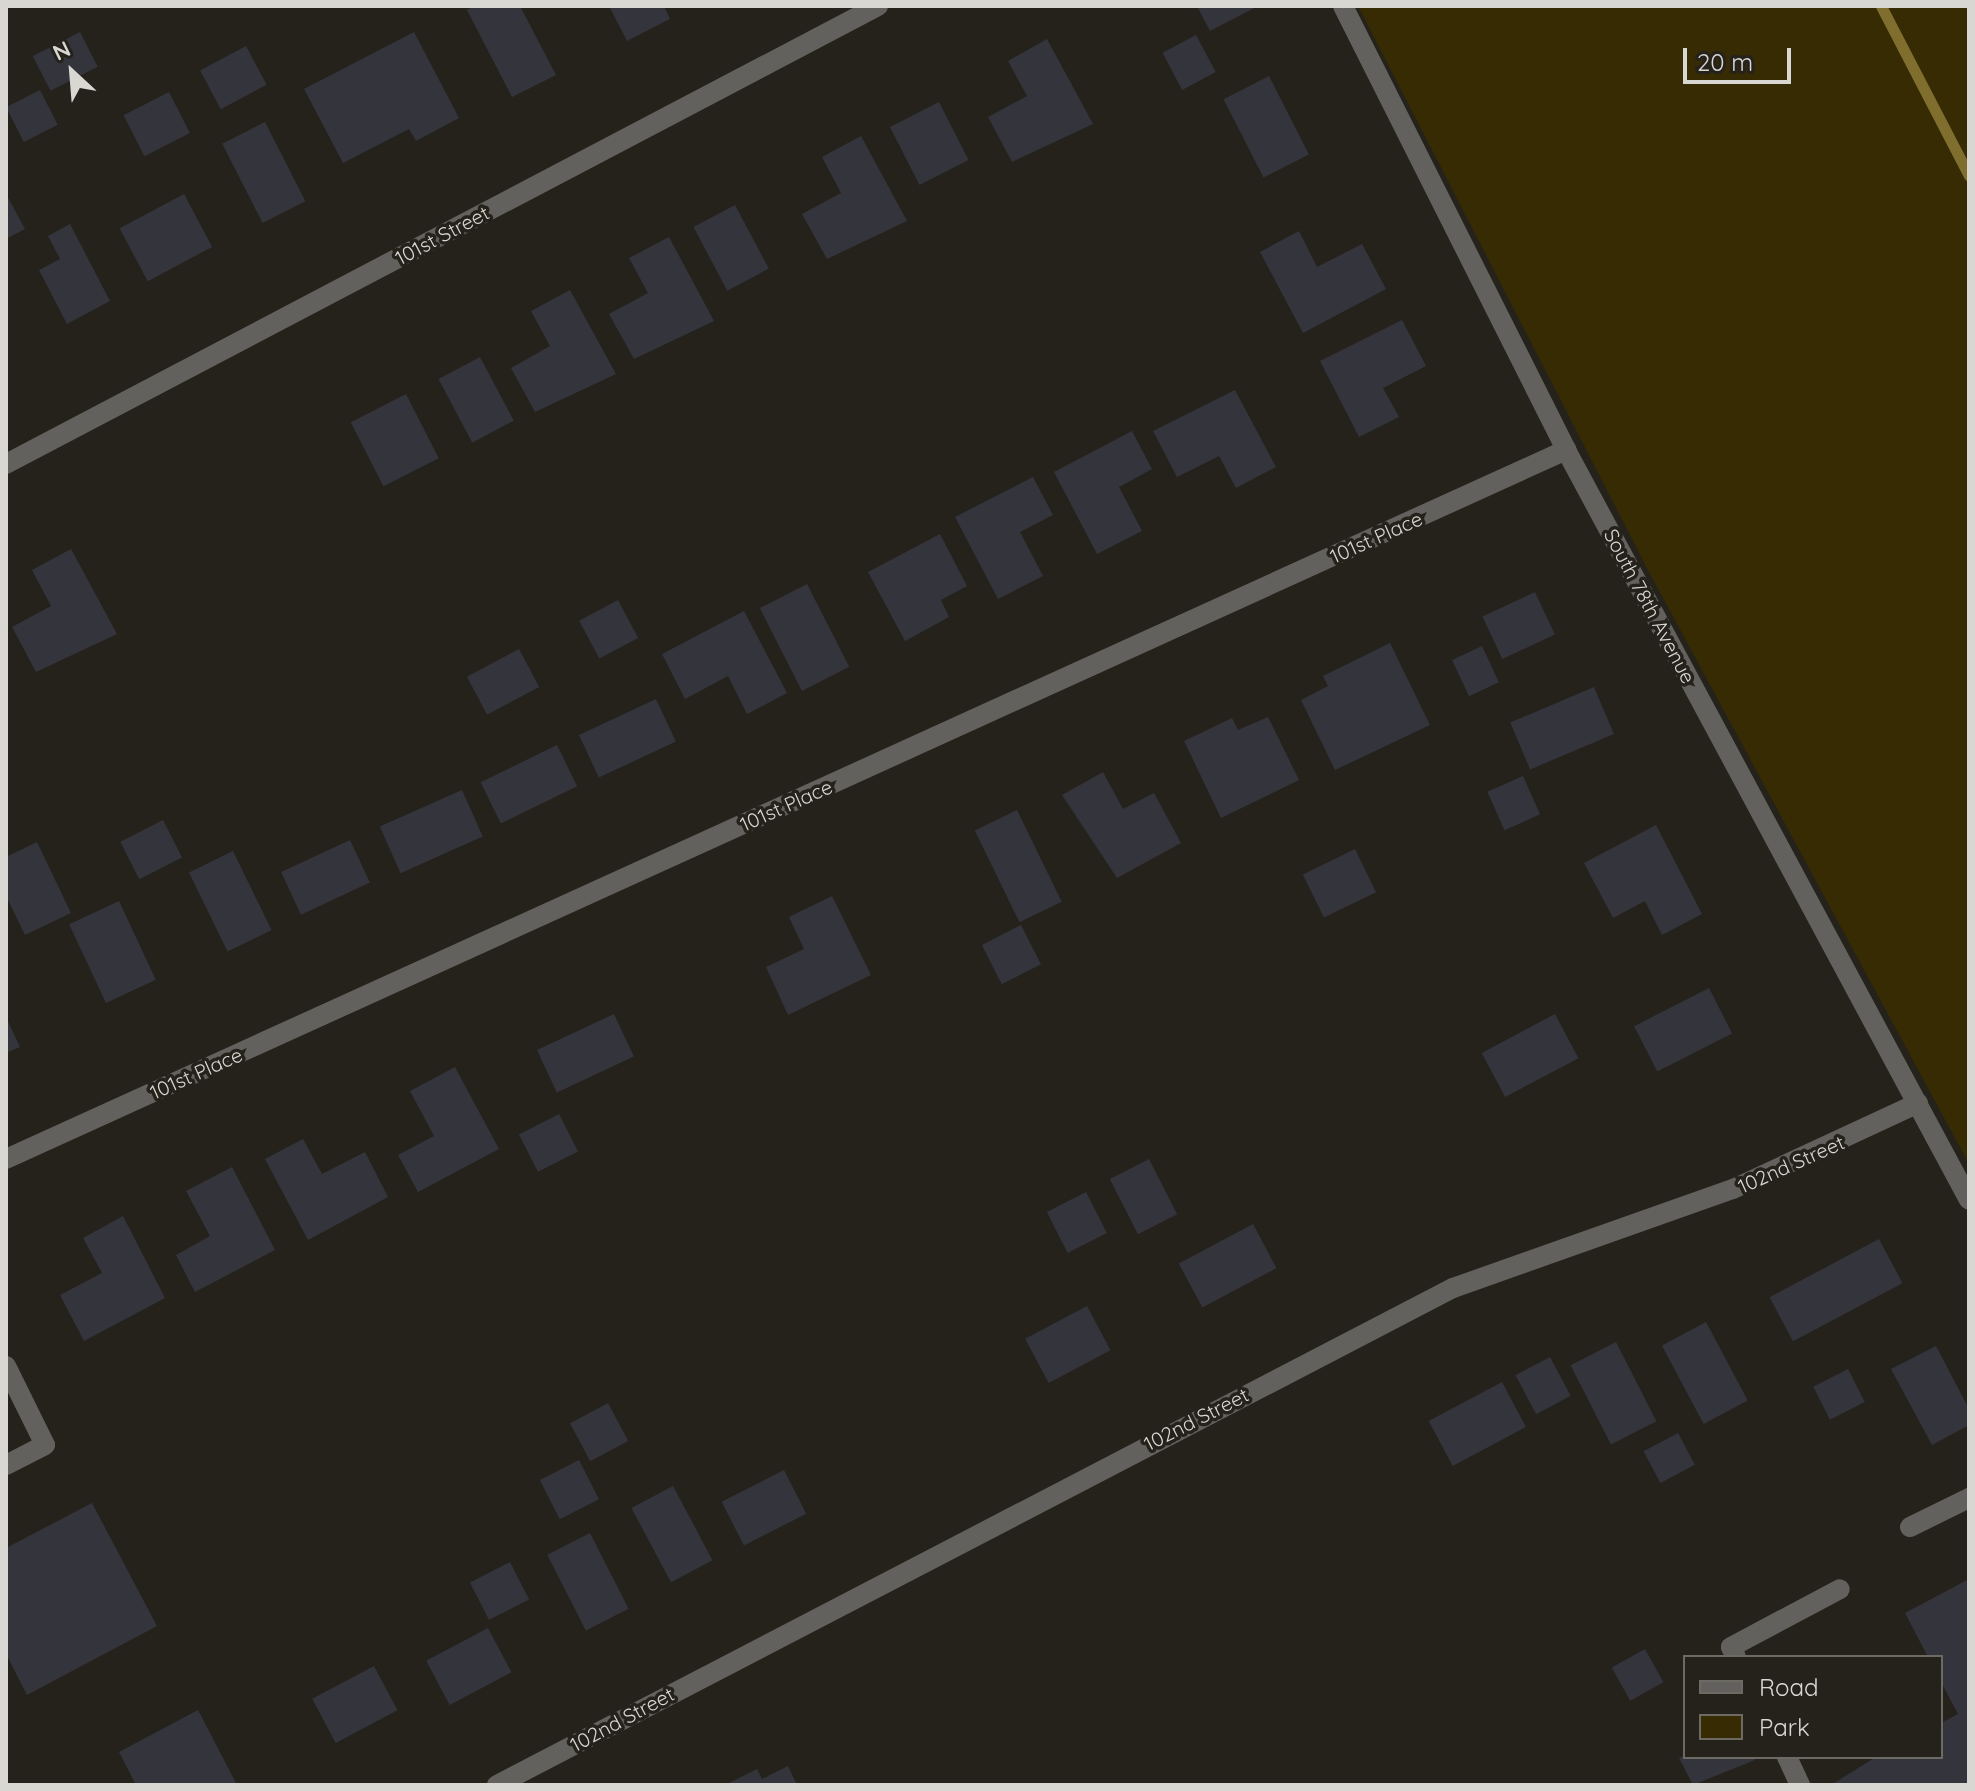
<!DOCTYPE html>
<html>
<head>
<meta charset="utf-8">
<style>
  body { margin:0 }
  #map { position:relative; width:1975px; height:1791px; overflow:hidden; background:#25221b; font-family:Quicksand,sans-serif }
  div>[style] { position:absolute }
  .green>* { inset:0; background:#362b03 }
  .stream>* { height:11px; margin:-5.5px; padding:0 5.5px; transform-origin:5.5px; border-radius:5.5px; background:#806e2f }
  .building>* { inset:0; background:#34343c; transform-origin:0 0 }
  .lane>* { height:20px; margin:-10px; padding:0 10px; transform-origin:10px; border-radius:10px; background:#62615d }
  .street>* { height:20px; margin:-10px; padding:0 10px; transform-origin:10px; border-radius:10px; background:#62615d }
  span { translate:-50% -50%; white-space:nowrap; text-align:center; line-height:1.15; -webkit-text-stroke:7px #25221b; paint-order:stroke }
  .street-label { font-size:20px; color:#d9d7d2 }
  .frame { position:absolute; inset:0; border:8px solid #d9d7d2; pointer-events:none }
  .legend { position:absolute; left:1683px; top:1655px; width:260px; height:104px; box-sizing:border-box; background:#25221b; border:2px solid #6d6a64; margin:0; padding:10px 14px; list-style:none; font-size:24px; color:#d9d7d2 }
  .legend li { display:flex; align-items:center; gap:16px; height:40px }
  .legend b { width:40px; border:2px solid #6d6a64 }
  .north { position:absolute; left:32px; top:32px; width:80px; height:80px; -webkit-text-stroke:6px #25221b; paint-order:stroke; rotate:334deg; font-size:22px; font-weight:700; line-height:32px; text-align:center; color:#d9d7d2 }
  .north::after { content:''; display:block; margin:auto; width:28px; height:36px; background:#d9d7d2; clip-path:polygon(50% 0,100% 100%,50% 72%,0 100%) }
  .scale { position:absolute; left:1683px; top:48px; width:108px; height:36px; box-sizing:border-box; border:4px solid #d9d7d2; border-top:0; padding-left:10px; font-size:24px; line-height:28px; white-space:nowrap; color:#d9d7d2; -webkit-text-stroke:6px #25221b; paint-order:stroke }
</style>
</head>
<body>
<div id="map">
  <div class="green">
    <i style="clip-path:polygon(1358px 6px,1969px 6px,1969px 1164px,1649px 572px)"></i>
  </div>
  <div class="stream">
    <i style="left:1881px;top:6px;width:191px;rotate:62.6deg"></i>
  </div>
  <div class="building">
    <i style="clip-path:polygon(474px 6px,520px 6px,556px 75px,512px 97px,467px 10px)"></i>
    <i style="clip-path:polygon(609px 6px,664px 6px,670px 19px,627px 41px)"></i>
    <i style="clip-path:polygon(1197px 6px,1258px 6px,1210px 31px)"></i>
    <i style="left:80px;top:32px;width:39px;height:53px;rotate:63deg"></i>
    <i style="clip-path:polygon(414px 32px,459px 118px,416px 141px,409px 129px,343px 163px,304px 89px)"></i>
    <i style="left:1196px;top:35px;width:42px;height:38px;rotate:62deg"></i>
    <i style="clip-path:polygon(1047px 39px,1093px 124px,1012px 162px,988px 117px,1027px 96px,1008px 61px)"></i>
    <i style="left:246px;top:46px;width:44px;height:52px;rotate:62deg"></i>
    <i style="left:1269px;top:76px;width:88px;height:51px;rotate:63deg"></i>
    <i style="left:40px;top:90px;width:39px;height:38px;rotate:63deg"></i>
    <i style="left:169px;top:92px;width:46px;height:51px;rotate:63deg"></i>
    <i style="left:939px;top:102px;width:65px;height:55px;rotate:63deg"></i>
    <i style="left:265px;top:122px;width:89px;height:48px;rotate:63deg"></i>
    <i style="clip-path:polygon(861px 136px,907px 221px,827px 259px,802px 214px,841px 193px,822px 157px)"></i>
    <i style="clip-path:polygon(6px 194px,25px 229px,6px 239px)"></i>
    <i style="left:184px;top:194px;width:60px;height:73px;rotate:62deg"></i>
    <i style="left:735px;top:205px;width:72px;height:47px;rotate:62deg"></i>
    <i style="clip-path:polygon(70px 224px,110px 301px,67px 324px,39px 270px,60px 259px,48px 236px)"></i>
    <i style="clip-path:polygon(1299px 231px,1317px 267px,1362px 244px,1386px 289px,1303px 333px,1260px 252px)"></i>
    <i style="clip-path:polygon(669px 237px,714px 321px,634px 359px,609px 314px,648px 293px,629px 258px)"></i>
    <i style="clip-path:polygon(570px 290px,616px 374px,535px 412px,511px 368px,550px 346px,531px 311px)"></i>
    <i style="clip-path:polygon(1402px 320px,1426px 366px,1383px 388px,1399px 417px,1359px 437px,1320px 361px)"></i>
    <i style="left:480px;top:357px;width:72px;height:47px;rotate:62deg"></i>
    <i style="clip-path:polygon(1235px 390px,1276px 467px,1236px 488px,1219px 456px,1177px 477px,1153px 431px)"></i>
    <i style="left:406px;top:394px;width:72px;height:62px;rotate:63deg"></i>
    <i style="clip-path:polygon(1132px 431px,1152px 469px,1119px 487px,1142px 531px,1097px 554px,1054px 472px)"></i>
    <i style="clip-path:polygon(1033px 477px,1053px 515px,1020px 532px,1043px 576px,998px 599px,955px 517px)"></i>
    <i style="clip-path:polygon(940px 534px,967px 586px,941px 600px,949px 617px,905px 641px,868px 572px)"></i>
    <i style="clip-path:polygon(71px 549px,117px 634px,36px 672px,12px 627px,51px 606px,32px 570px)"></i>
    <i style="left:807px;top:584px;width:93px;height:53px;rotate:63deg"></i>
    <i style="left:1535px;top:592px;width:47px;height:58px;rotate:65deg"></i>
    <i style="left:618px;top:600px;width:43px;height:44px;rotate:62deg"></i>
    <i style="clip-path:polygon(744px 611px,787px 693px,747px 714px,728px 676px,685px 699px,662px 654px)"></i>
    <i style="clip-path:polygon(1390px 643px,1430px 725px,1335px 770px,1301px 700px,1328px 686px,1323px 676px)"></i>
    <i style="left:1482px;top:646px;width:40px;height:33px;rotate:65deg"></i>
    <i style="left:519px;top:649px;width:43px;height:59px;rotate:62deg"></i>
    <i style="left:1594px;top:687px;width:51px;height:91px;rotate:67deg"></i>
    <i style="left:656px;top:699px;width:47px;height:85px;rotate:65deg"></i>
    <i style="clip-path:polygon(1268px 717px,1299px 780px,1221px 818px,1184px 741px,1232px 718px,1238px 730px)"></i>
    <i style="left:557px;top:745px;width:46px;height:85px;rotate:64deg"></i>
    <i style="clip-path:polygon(1103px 772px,1123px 809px,1154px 793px,1181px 843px,1117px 878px,1062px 795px)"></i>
    <i style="left:1523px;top:776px;width:42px;height:39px;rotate:66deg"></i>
    <i style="left:462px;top:790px;width:51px;height:90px;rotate:66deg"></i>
    <i style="left:1017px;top:810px;width:102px;height:47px;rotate:64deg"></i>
    <i style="left:163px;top:820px;width:42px;height:48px;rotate:63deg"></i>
    <i style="clip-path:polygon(1656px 825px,1702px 914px,1662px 935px,1645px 901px,1613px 918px,1584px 863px)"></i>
    <i style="left:350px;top:840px;width:47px;height:76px;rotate:65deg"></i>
    <i style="clip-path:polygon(37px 842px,71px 913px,25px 935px,6px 896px,6px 857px)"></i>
    <i style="left:1355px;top:849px;width:48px;height:58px;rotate:64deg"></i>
    <i style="left:233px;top:851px;width:88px;height:49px;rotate:64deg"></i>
    <i style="clip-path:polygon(832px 896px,871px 975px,788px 1015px,766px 967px,804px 949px,789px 917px)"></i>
    <i style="left:119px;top:901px;width:87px;height:55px;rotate:65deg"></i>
    <i style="left:1021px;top:925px;width:44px;height:44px;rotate:63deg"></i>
    <i style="left:1709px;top:988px;width:51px;height:84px;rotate:63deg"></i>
    <i style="left:614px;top:1014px;width:47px;height:85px;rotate:65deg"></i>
    <i style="left:1555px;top:1014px;width:50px;height:83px;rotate:62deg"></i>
    <i style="clip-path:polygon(6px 1017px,20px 1047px,6px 1053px)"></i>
    <i style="clip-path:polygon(455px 1067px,499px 1149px,418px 1192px,398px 1155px,434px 1136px,410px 1091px)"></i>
    <i style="left:559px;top:1114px;width:42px;height:45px;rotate:63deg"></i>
    <i style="clip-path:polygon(303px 1139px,322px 1174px,365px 1152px,388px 1197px,308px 1240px,265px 1159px)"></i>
    <i style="left:1149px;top:1159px;width:62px;height:44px;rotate:63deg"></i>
    <i style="clip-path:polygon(232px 1167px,275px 1250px,195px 1292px,176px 1255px,210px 1236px,186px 1191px)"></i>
    <i style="left:1086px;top:1192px;width:46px;height:44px;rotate:63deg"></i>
    <i style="clip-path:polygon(123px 1216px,165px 1298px,84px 1341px,60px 1295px,102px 1273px,83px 1238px)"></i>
    <i style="left:1253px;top:1224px;width:50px;height:84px;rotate:62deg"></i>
    <i style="left:1879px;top:1239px;width:50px;height:124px;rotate:62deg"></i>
    <i style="left:1087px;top:1306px;width:50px;height:70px;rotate:62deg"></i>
    <i style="left:1706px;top:1322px;width:89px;height:50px;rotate:62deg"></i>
    <i style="left:1616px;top:1342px;width:89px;height:51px;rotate:63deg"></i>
    <i style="clip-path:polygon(1936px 1346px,1969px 1409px,1969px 1425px,1932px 1445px,1891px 1369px)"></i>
    <i style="left:1550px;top:1357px;width:44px;height:39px;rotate:62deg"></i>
    <i style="left:1848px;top:1369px;width:37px;height:39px;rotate:63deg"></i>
    <i style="left:1502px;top:1382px;width:51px;height:83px;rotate:62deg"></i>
    <i style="left:608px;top:1403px;width:43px;height:43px;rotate:62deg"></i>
    <i style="left:1678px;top:1433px;width:36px;height:39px;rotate:62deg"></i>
    <i style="left:579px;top:1460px;width:44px;height:44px;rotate:63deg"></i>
    <i style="left:784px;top:1470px;width:49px;height:70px;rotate:63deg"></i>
    <i style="left:673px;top:1486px;width:84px;height:47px;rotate:62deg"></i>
    <i style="clip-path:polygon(92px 1503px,157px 1626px,27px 1695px,6px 1654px,6px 1548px)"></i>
    <i style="left:590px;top:1533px;width:85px;height:48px;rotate:63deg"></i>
    <i style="left:510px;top:1562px;width:42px;height:45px;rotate:63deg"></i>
    <i style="clip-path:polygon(1969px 1579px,1969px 1785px,1831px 1785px,1876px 1757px,1941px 1757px,1941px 1723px,1958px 1714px,1941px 1682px,1941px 1657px,1928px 1657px,1905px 1613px)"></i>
    <i style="left:488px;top:1628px;width:50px;height:70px;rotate:62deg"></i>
    <i style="left:1645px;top:1649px;width:38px;height:38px;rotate:61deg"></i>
    <i style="left:374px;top:1666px;width:50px;height:70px;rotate:62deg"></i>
    <i style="clip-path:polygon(198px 1710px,237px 1785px,136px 1785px,119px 1752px)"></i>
    <i style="clip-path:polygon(1685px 1755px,1754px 1757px,1755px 1760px,1693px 1785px,1679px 1758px)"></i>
    <i style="clip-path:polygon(788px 1766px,797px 1785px,725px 1785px,757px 1769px,762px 1779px)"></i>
  </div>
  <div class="lane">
    <i style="left:6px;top:1366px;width:88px;rotate:63.7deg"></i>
    <i style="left:45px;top:1445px;width:44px;rotate:152.9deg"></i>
    <i style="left:1910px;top:1527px;width:66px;rotate:-26.2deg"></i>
    <i style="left:1736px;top:1657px;width:11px;rotate:-117deg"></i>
    <i style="left:1731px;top:1647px;width:123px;rotate:-28deg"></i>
    <i style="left:1787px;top:1757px;width:31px;rotate:65deg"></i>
  </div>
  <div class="street">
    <i style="left:1343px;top:6px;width:497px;rotate:63.3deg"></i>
    <i style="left:1566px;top:450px;width:851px;rotate:61.75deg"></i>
    <i style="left:6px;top:464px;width:985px;rotate:-27.71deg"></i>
    <i style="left:6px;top:1159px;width:1714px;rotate:-24.44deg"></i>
    <i style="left:497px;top:1785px;width:1077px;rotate:-27.47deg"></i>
    <i style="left:1453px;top:1288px;width:297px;rotate:-19.5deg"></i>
    <i style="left:1733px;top:1189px;width:204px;rotate:-24.9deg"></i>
  </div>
  <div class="street-label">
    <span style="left:442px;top:235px;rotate:-28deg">101st Street</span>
    <span style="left:1376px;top:537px;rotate:-24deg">101st Place</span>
    <span style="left:1650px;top:606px;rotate:62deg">South 78th Avenue</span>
    <span style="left:786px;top:805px;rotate:-24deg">101st Place</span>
    <span style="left:196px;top:1073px;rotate:-24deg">101st Place</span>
    <span style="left:1791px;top:1164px;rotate:-24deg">102nd Street</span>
    <span style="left:1196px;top:1419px;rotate:-27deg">102nd Street</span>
    <span style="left:622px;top:1719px;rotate:-28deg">102nd Street</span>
  </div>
  <div class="frame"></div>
  <ul class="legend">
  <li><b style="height:10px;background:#62615d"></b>Road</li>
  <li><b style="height:22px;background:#362b03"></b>Park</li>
  </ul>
  <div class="north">N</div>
  <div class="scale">20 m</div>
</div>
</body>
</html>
